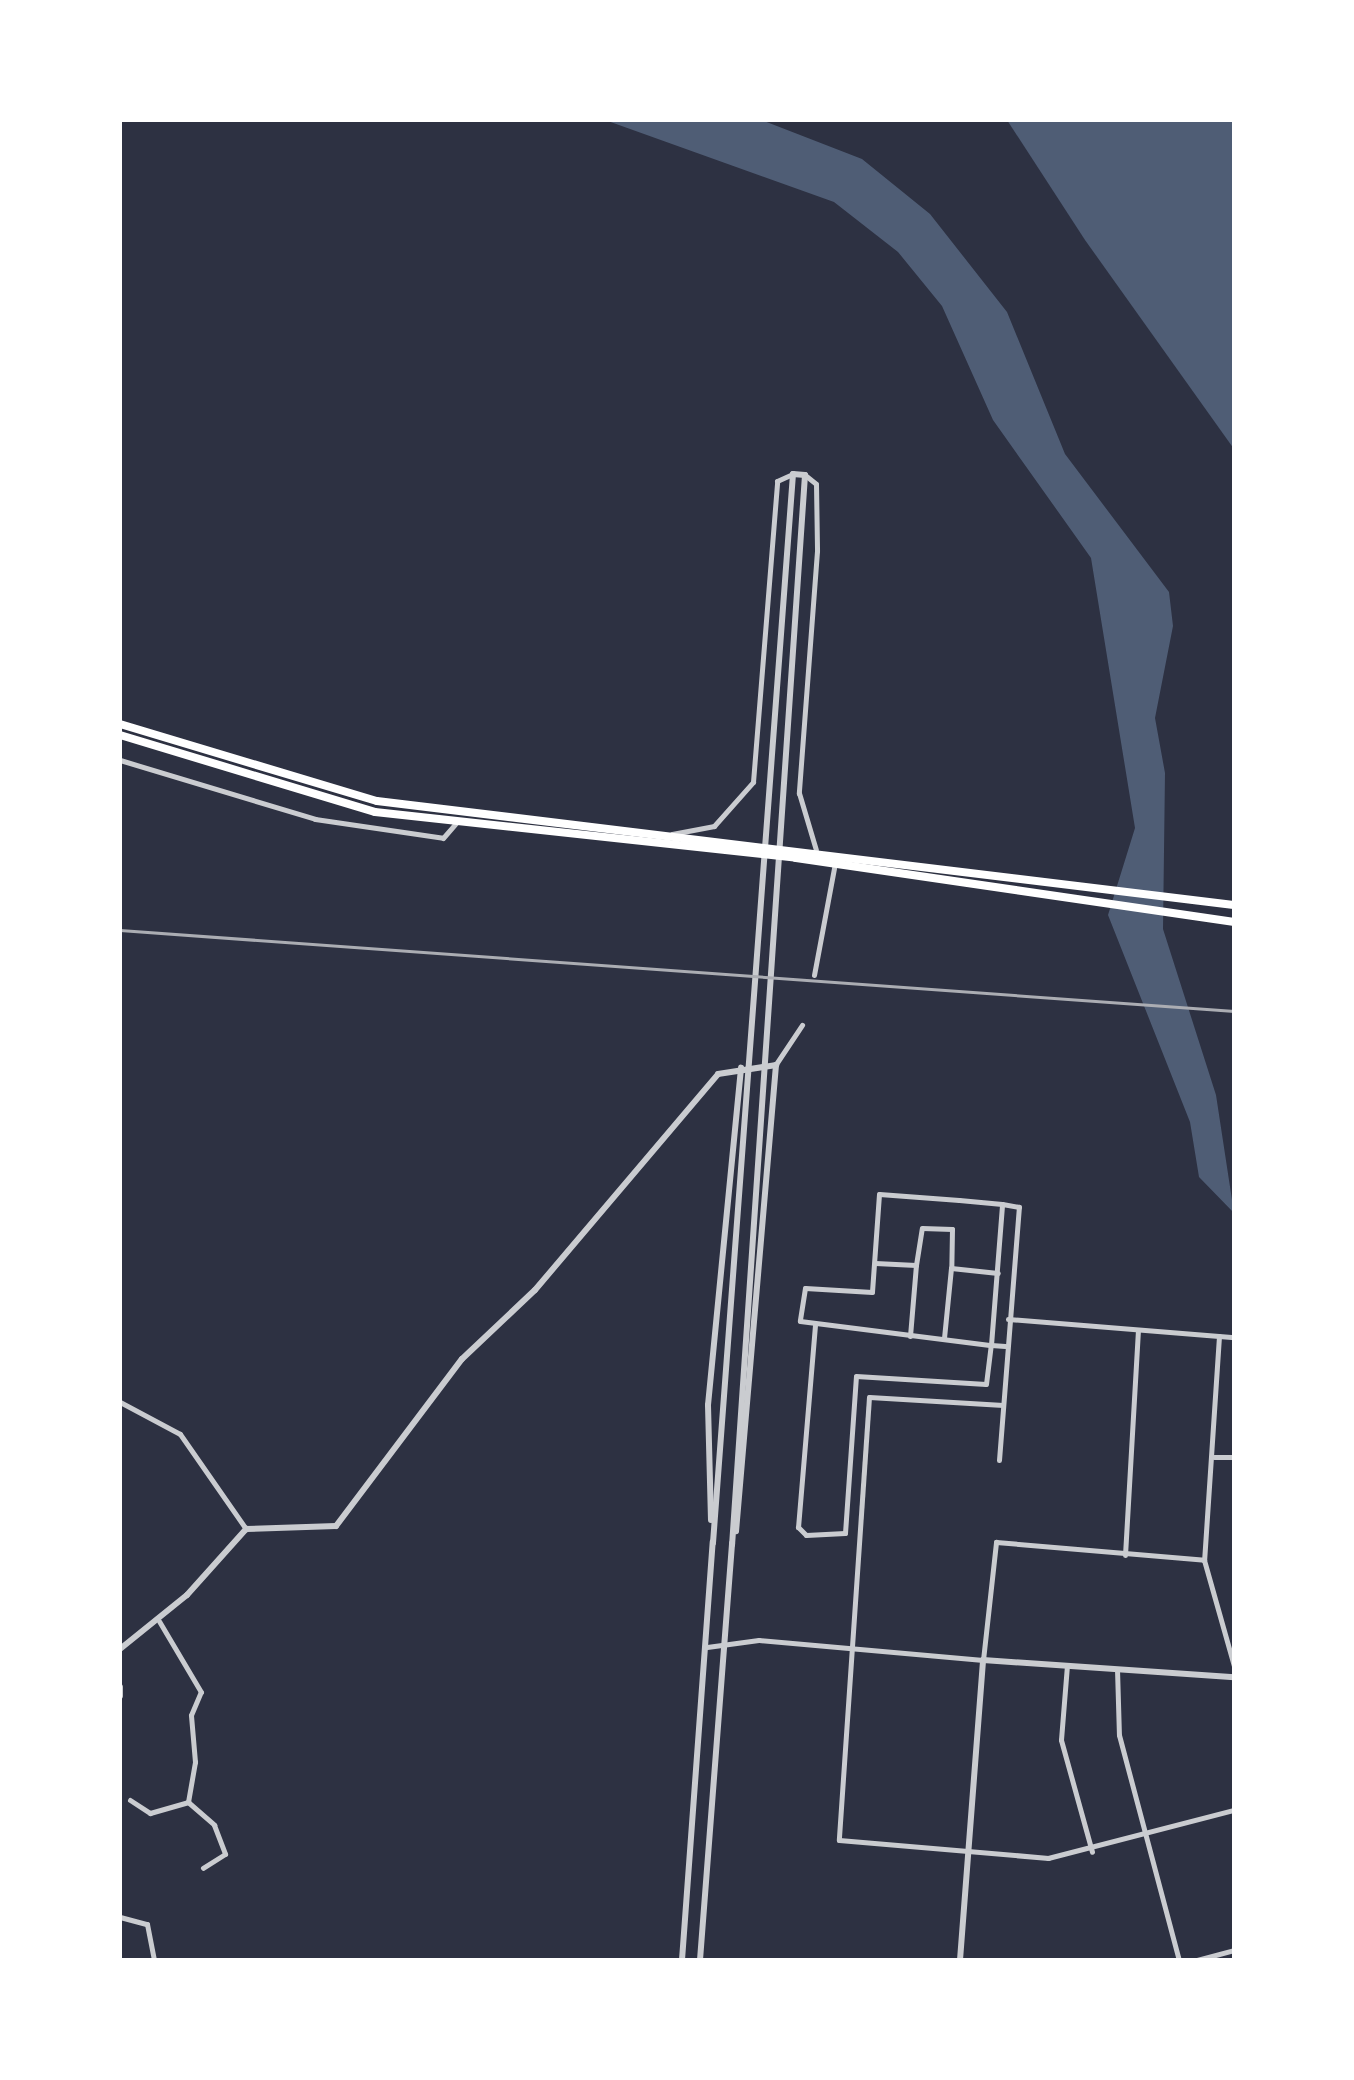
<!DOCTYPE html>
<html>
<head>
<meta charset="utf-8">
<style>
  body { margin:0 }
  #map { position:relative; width:1354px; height:2080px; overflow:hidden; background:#2d3142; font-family:Literata,serif }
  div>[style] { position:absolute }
  .water>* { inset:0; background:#4f5d75 }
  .minor>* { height:5px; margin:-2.5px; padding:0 2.5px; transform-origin:2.5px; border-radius:2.5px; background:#caccd0 }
  .tertiary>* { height:6px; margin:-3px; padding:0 3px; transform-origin:3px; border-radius:3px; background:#caccd0 }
  .trunk>* { height:8px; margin:-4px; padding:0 4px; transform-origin:4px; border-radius:4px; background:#fff }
  .rail>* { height:2.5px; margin:-1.25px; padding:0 1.25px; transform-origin:1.25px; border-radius:1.25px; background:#abadb3 }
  span { translate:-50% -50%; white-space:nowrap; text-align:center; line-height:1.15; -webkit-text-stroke:10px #fff; paint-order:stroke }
  .frame { position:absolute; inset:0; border:122px solid #fff; pointer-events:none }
</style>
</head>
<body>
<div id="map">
  <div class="water">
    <i style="clip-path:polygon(605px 120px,764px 121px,862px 159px,930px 214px,1007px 312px,1065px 454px,1169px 592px,1173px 626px,1155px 718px,1165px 773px,1163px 929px,1216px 1095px,1234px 1213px,1199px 1177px,1190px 1122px,1108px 915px,1135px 828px,1091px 558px,993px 420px,942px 306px,898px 252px,834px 202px)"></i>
    <i style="clip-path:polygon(1007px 120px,1234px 120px,1234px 449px,1085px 240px)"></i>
  </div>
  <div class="minor">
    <i style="left:805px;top:475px;width:14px;rotate:39deg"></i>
    <i style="left:816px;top:484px;width:67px;rotate:89.1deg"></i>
    <i style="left:817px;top:551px;width:243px;rotate:94.3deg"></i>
    <i style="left:799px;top:793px;width:59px;rotate:73.4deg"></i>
    <i style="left:120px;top:760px;width:204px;rotate:16.8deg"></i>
    <i style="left:315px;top:819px;width:129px;rotate:8.4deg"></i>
    <i style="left:443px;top:838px;width:21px;rotate:-49deg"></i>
    <i style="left:672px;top:834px;width:43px;rotate:-10.8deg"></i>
    <i style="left:714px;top:826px;width:59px;rotate:-48.4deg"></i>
    <i style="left:753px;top:782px;width:302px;rotate:-85.4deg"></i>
    <i style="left:777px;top:481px;width:17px;rotate:-24deg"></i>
    <i style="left:814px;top:975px;width:114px;rotate:-79.4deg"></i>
    <i style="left:776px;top:1064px;width:47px;rotate:-56.3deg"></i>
    <i style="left:875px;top:1263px;width:41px;rotate:2.8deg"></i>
    <i style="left:916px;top:1265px;width:37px;rotate:-81deg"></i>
    <i style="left:922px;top:1228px;width:30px;rotate:2deg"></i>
    <i style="left:952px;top:1229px;width:39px;rotate:91deg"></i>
    <i style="left:1008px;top:1319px;width:227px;rotate:4.6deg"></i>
    <i style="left:815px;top:1325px;width:203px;rotate:94.8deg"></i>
    <i style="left:798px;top:1527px;width:11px;rotate:45deg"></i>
    <i style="left:806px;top:1535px;width:39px;rotate:-3deg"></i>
    <i style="left:845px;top:1533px;width:157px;rotate:-86deg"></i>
    <i style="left:856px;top:1376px;width:130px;rotate:3.5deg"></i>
    <i style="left:986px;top:1384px;width:39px;rotate:-83deg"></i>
    <i style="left:991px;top:1345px;width:14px;rotate:4deg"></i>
    <i style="left:910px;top:1336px;width:71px;rotate:-85.2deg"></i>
    <i style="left:1219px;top:1336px;width:225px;rotate:93.8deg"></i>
    <i style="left:1204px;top:1560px;width:110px;rotate:74.2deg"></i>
    <i style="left:944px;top:1338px;width:70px;rotate:-84.3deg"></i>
    <i style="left:951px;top:1268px;width:47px;rotate:6.1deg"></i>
    <i style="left:120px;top:1402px;width:68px;rotate:28.1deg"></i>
    <i style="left:180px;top:1434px;width:116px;rotate:55.2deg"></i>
    <i style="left:1003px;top:1405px;width:134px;rotate:-176.6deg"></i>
    <i style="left:869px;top:1397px;width:444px;rotate:93.9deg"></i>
    <i style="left:839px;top:1840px;width:210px;rotate:4.9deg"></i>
    <i style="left:1048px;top:1858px;width:192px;rotate:-14.5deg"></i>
    <i style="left:1214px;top:1457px;width:20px"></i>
    <i style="left:999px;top:1460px;width:254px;rotate:-85.5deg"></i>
    <i style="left:1019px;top:1207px;width:17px;rotate:-170deg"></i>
    <i style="left:1002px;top:1204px;width:43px;rotate:-174.7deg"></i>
    <i style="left:959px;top:1200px;width:80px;rotate:-175.7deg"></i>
    <i style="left:879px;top:1194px;width:98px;rotate:94.1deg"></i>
    <i style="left:872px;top:1292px;width:67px;rotate:-176.6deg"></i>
    <i style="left:805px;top:1288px;width:33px;rotate:99deg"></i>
    <i style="left:800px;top:1321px;width:193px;rotate:7.2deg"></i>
    <i style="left:991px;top:1345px;width:141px;rotate:-85.5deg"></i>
    <i style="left:1125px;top:1555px;width:225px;rotate:-86.7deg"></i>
    <i style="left:707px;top:1647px;width:52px;rotate:-7.7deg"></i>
    <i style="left:759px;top:1640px;width:225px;rotate:5.1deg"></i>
    <i style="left:983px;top:1660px;width:119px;rotate:-83.7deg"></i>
    <i style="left:996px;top:1542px;width:209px;rotate:4.9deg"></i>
    <i style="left:1067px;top:1665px;width:75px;rotate:94.6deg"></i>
    <i style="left:1061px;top:1740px;width:116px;rotate:74.5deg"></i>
    <i style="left:1117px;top:1669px;width:66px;rotate:88.3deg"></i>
    <i style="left:1119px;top:1735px;width:233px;rotate:75.1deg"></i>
    <i style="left:130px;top:1800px;width:24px;rotate:33deg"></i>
    <i style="left:150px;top:1813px;width:40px;rotate:-16deg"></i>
    <i style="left:188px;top:1802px;width:41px;rotate:-80.1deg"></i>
    <i style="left:195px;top:1762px;width:47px;rotate:-94.9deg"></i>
    <i style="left:191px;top:1715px;width:25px;rotate:-67deg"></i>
    <i style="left:201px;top:1692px;width:82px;rotate:-120.6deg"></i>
    <i style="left:188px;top:1802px;width:35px;rotate:41deg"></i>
    <i style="left:214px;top:1825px;width:31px;rotate:69deg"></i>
    <i style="left:225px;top:1854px;width:26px;rotate:148deg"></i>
    <i style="left:120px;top:1917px;width:28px;rotate:15deg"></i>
    <i style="left:147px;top:1924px;width:37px;rotate:79deg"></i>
    <i style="left:1197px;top:1960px;width:38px;rotate:-15deg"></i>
  </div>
  <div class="tertiary">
    <i style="left:711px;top:1520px;width:115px;rotate:-91.5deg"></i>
    <i style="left:708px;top:1405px;width:339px;rotate:-84.4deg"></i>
    <i style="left:713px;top:1543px;width:1072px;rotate:-85.72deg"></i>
    <i style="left:793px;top:474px;width:12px;rotate:5deg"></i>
    <i style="left:805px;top:475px;width:1072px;rotate:93.9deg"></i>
    <i style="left:120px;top:1649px;width:86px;rotate:-38.9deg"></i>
    <i style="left:187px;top:1595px;width:89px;rotate:-48.2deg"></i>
    <i style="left:246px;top:1529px;width:90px;rotate:-1.9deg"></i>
    <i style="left:336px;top:1526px;width:209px;rotate:-53deg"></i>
    <i style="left:462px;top:1359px;width:100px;rotate:-43.4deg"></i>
    <i style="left:535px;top:1290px;width:283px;rotate:-49.7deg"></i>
    <i style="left:718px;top:1074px;width:59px;rotate:-8.8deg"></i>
    <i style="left:776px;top:1065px;width:468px;rotate:94.9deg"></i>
    <i style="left:120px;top:1687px;width:9px;rotate:90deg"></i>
    <i style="left:682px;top:1960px;width:419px;rotate:-85.8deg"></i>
    <i style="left:700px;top:1960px;width:418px;rotate:-85.6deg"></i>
    <i style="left:960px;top:1960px;width:301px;rotate:-85.6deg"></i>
    <i style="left:983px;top:1660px;width:252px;rotate:3.9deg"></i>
  </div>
  <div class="trunk">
    <i style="left:120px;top:724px;width:268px;rotate:16.7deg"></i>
    <i style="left:377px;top:801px;width:863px;rotate:6.92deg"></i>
    <i style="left:120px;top:735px;width:266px;rotate:16.8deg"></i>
    <i style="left:375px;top:812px;width:424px;rotate:6.2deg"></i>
    <i style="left:796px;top:858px;width:443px;rotate:8.3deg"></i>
  </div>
  <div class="rail">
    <i style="left:120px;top:930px;width:1117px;rotate:4.16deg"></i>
  </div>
  <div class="frame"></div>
</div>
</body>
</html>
